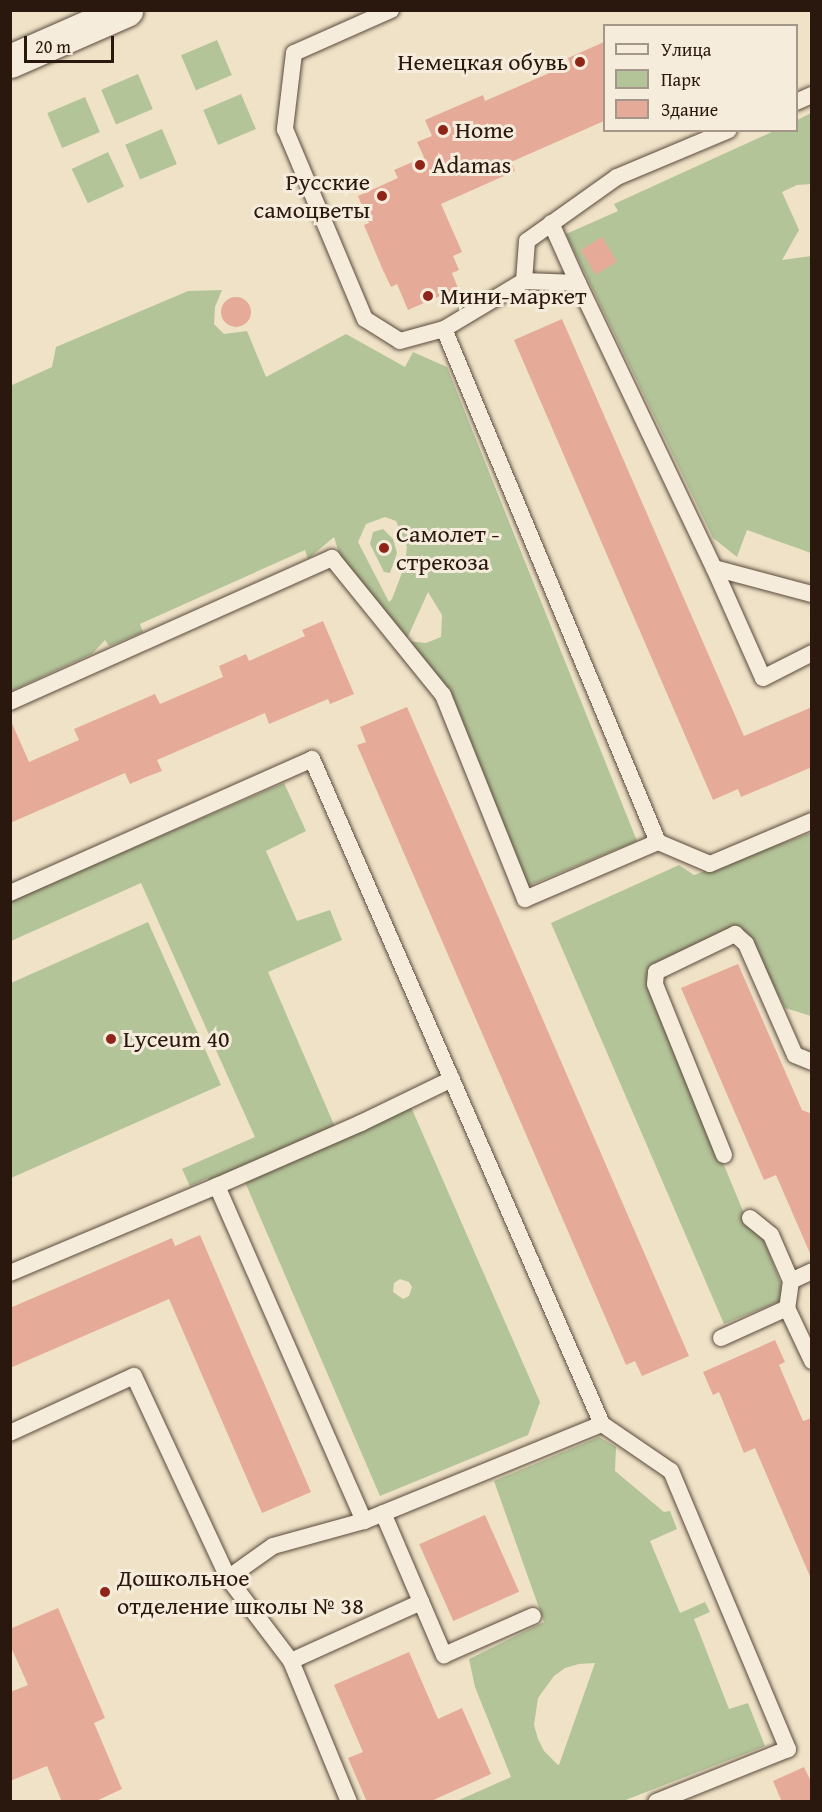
<!DOCTYPE html>
<html>
<head>
<meta charset="utf-8">
<style>
  body { margin:0 }
  #map { position:relative; width:822px; height:1812px; overflow:hidden; background:#efe2c7; font-family:"Gentium Book Plus",serif }
  div>[style] { position:absolute }
  .green>* { inset:0; background:#b4c499; transform-origin:0 0 }
  .building>* { inset:0; background:#e5ab98; transform-origin:0 0 }
  .round { border-radius:50% }
  .roads { filter:drop-shadow(0 0 2px #5b4a3c) drop-shadow(0 0 2px #5b4a3c) }
  .lane>* { height:16px; margin:-8px; padding:0 8px; transform-origin:8px; border-radius:8px; background:#f5ecdb }
  .secondary>* { height:33px; margin:-16.5px; padding:0 16.5px; transform-origin:16.5px; border-radius:16.5px; background:#f5ecdb }
  .dots>* { width:16px; height:16px; translate:-50% -50%; box-sizing:border-box; border:3px solid #f5ecdb; border-radius:50% }
  span { translate:-50% -50%; white-space:nowrap; text-align:center; line-height:1.15; -webkit-text-stroke:6px #f5ecdb; paint-order:stroke }
  .poi-label { font-size:24px; color:#2a170e }
  .right { translate:-100% -50%; text-align:right }
  .left { translate:0 -50%; text-align:left }
  .frame { position:absolute; inset:0; border:12px solid #2a170e; pointer-events:none }
  .legend { position:absolute; left:603px; top:24px; width:195px; height:108px; box-sizing:border-box; background:#f5ecdb; border:2px solid #a49789; margin:0; padding:8px 10px; list-style:none; font-size:18px; color:#2a170e }
  .legend li { display:flex; align-items:center; gap:12px; height:30px }
  .legend b { width:30px; border:2px solid #a49789 }
  .scale { position:absolute; left:24px; top:36px; width:90px; height:27px; box-sizing:border-box; border:3px solid #2a170e; border-top:0; padding-left:8px; font-size:18px; line-height:21px; white-space:nowrap; color:#2a170e; -webkit-text-stroke:4px #f5ecdb; paint-order:stroke }
</style>
</head>
<body>
<div id="map">
  <div class="green">
    <i style="left:217px;top:40px;width:38px;height:39px;rotate:67deg"></i>
    <i style="left:138px;top:74px;width:38px;height:40px;rotate:67deg"></i>
    <i style="left:241px;top:94px;width:38px;height:41px;rotate:67deg"></i>
    <i style="left:85px;top:97px;width:38px;height:41px;rotate:67deg"></i>
    <i style="clip-path:polygon(811px 113px,811px 184px,797px 185px,782px 192px,799px 230px,782px 260px,811px 256px,811px 553px,747px 530px,737px 557px,713px 538px,566px 234px,618px 211px,614px 204px,774px 131px,796px 130px,797px 120px)"></i>
    <i style="left:162px;top:129px;width:38px;height:40px;rotate:67deg"></i>
    <i style="left:108px;top:152px;width:38px;height:40px;rotate:65deg"></i>
    <i style="clip-path:polygon(evenodd,222px 290px,215px 307px,214px 324px,224px 334px,247px 331px,266px 377px,346px 334px,405px 367px,413px 352px,447px 367px,637px 841px,528px 886px,446px 695px,341px 560px,334px 537px,308px 559px,305px 550px,140px 624px,143px 632px,109px 646px,105px 640px,92px 654px,11px 691px,10px 386px,52px 367px,56px 347px,188px 291px,222px 290px,385px 517px,396px 521px,407px 547px,405px 565px,392px 599px,389px 602px,358px 542px,366px 524px,385px 517px,222px 290px,428px 592px,442px 615px,441px 637px,426px 643px,406px 641px,428px 592px)"></i>
    <i style="clip-path:polygon(383px 529px,393px 539px,397px 553px,390px 573px,384px 572px,370px 544px,373px 532px)"></i>
    <i style="clip-path:polygon(284px 783px,306px 831px,266px 851px,297px 921px,330px 910px,342px 940px,268px 972px,335px 1127px,211px 1182px,208px 1178px,190px 1186px,182px 1169px,255px 1137px,141px 883px,11px 941px,11px 900px)"></i>
    <i style="clip-path:polygon(811px 833px,811px 1016px,785px 1008px,750px 941px,734px 928px,650px 987px,748px 1223px,762px 1235px,781px 1284px,783px 1300px,724px 1324px,551px 923px,679px 865px,694px 875px)"></i>
    <i style="clip-path:polygon(148px 922px,221px 1085px,11px 1178px,11px 983px)"></i>
    <i style="clip-path:polygon(evenodd,411px 1107px,540px 1402px,528px 1435px,380px 1496px,245px 1182px,411px 1107px,400px 1279px,409px 1282px,412px 1287px,409px 1296px,403px 1299px,393px 1292px,394px 1283px,400px 1279px)"></i>
    <i style="clip-path:polygon(evenodd,599px 1437px,616px 1447px,615px 1471px,664px 1512px,670px 1511px,677px 1529px,650px 1541px,680px 1613px,705px 1602px,710px 1612px,694px 1619px,729px 1709px,748px 1703px,765px 1746px,623px 1801px,457px 1801px,511px 1777px,475px 1687px,469px 1659px,544px 1622px,494px 1481px,599px 1437px,595px 1663px,559px 1765px,558px 1765px,544px 1751px,538px 1739px,534px 1725px,538px 1698px,554px 1676px,565px 1668px,579px 1664px,595px 1663px)"></i>
  </div>
  <div class="building">
    <i style="clip-path:polygon(604px 42px,604px 121px,511px 162px,515px 171px,441px 204px,462px 252px,453px 256px,459px 270px,452px 273px,458px 288px,408px 310px,397px 284px,391px 287px,382px 268px,364px 225px,369px 223px,358px 196px,398px 178px,394px 170px,424px 157px,417px 142px,432px 136px,425px 120px,483px 95px,485px 101px,570px 64px,568px 58px)"></i>
    <i style="left:602px;top:237px;width:29px;height:25px;rotate:59deg"></i>
    <i class="round" style="left:221px;top:297px;width:30px;height:30px"></i>
    <i style="clip-path:polygon(562px 319px,744px 736px,812px 707px,812px 767px,741px 797px,738px 789px,713px 800px,514px 340px)"></i>
    <i style="clip-path:polygon(323px 621px,354px 694px,330px 704px,328px 699px,269px 724px,265px 713px,157px 760px,162px 771px,146px 777px,130px 784px,125px 773px,10px 823px,10px 719px,29px 762px,79px 740px,74px 729px,155px 694px,160px 704px,223px 677px,219px 666px,246px 654px,249px 661px,305px 636px,302px 630px)"></i>
    <i style="clip-path:polygon(407px 707px,689px 1356px,642px 1376px,635px 1361px,626px 1365px,357px 745px,366px 742px,360px 727px)"></i>
    <i style="clip-path:polygon(738px 964px,802px 1110px,812px 1114px,812px 1258px,776px 1175px,764px 1180px,681px 988px)"></i>
    <i style="clip-path:polygon(200px 1235px,311px 1492px,262px 1513px,169px 1299px,10px 1368px,10px 1308px,172px 1238px,175px 1246px)"></i>
    <i style="clip-path:polygon(775px 1340px,785px 1362px,779px 1365px,803px 1421px,812px 1418px,812px 1581px,755px 1448px,744px 1453px,719px 1392px,713px 1395px,703px 1372px)"></i>
    <i style="left:485px;top:1515px;width:84px;height:72px;rotate:66deg"></i>
    <i style="clip-path:polygon(58px 1608px,105px 1718px,94px 1723px,122px 1789px,94px 1802px,62px 1802px,47px 1766px,10px 1781px,10px 1692px,28px 1685px,10px 1645px,10px 1629px)"></i>
    <i style="clip-path:polygon(409px 1652px,438px 1719px,462px 1708px,491px 1774px,429px 1802px,367px 1802px,348px 1758px,363px 1752px,334px 1685px)"></i>
    <i style="clip-path:polygon(804px 1767px,812px 1784px,812px 1802px,782px 1802px,773px 1781px)"></i>
  </div>
  <div class="roads">
    <div class="lane">
      <i style="left:391px;top:10px;width:106px;rotate:156.1deg"></i>
      <i style="left:294px;top:53px;width:77px;rotate:96.8deg"></i>
      <i style="left:285px;top:129px;width:206px;rotate:67.2deg"></i>
      <i style="left:365px;top:319px;width:41px;rotate:32.2deg"></i>
      <i style="left:400px;top:341px;width:46px;rotate:-15.3deg"></i>
      <i style="left:444px;top:329px;width:556px;rotate:67.36deg"></i>
      <i style="left:658px;top:842px;width:56px;rotate:22.9deg"></i>
      <i style="left:710px;top:864px;width:111px;rotate:-22.9deg"></i>
      <i style="left:796px;top:102px;width:17px;rotate:-24deg"></i>
      <i style="left:551px;top:223px;width:66px;rotate:65.8deg"></i>
      <i style="left:524px;top:281px;width:54px;rotate:2.1deg"></i>
      <i style="left:578px;top:283px;width:316px;rotate:64.5deg"></i>
      <i style="left:714px;top:568px;width:120px;rotate:66deg"></i>
      <i style="left:763px;top:678px;width:55px;rotate:-27deg"></i>
      <i style="left:444px;top:329px;width:93px;rotate:-31deg"></i>
      <i style="left:524px;top:281px;width:40px;rotate:-85.7deg"></i>
      <i style="left:527px;top:241px;width:110px;rotate:-35.4deg"></i>
      <i style="left:617px;top:177px;width:121px;rotate:-22.8deg"></i>
      <i style="left:714px;top:568px;width:101px;rotate:14.9deg"></i>
      <i style="left:10px;top:702px;width:353px;rotate:-24.1deg"></i>
      <i style="left:332px;top:558px;width:176px;rotate:51deg"></i>
      <i style="left:443px;top:695px;width:220px;rotate:68.1deg"></i>
      <i style="left:525px;top:899px;width:145px;rotate:-23.2deg"></i>
      <i style="left:10px;top:893px;width:330px;rotate:-23.9deg"></i>
      <i style="left:312px;top:759px;width:725px;rotate:66.44deg"></i>
      <i style="left:724px;top:1155px;width:184px;rotate:-112deg"></i>
      <i style="left:655px;top:984px;width:12px;rotate:-85deg"></i>
      <i style="left:656px;top:972px;width:88px;rotate:-25.7deg"></i>
      <i style="left:735px;top:934px;width:15px;rotate:42deg"></i>
      <i style="left:746px;top:944px;width:121px;rotate:66.2deg"></i>
      <i style="left:795px;top:1055px;width:18px;rotate:22deg"></i>
      <i style="left:217px;top:1186px;width:157px;rotate:-23.6deg"></i>
      <i style="left:361px;top:1123px;width:101px;rotate:-25.8deg"></i>
      <i style="left:750px;top:1218px;width:27px;rotate:39deg"></i>
      <i style="left:771px;top:1235px;width:50px;rotate:66.5deg"></i>
      <i style="left:791px;top:1281px;width:27px;rotate:98deg"></i>
      <i style="left:10px;top:1273px;width:225px;rotate:-22.8deg"></i>
      <i style="left:217px;top:1186px;width:366px;rotate:66.3deg"></i>
      <i style="left:791px;top:1281px;width:23px;rotate:-25deg"></i>
      <i style="left:721px;top:1338px;width:72px;rotate:-24.4deg"></i>
      <i style="left:787px;top:1308px;width:59px;rotate:64.7deg"></i>
      <i style="left:10px;top:1433px;width:136px;rotate:-24.7deg"></i>
      <i style="left:134px;top:1376px;width:223px;rotate:65deg"></i>
      <i style="left:228px;top:1578px;width:104px;rotate:52.8deg"></i>
      <i style="left:291px;top:1661px;width:152px;rotate:67.6deg"></i>
      <i style="left:383px;top:1513px;width:155px;rotate:66.8deg"></i>
      <i style="left:444px;top:1655px;width:97px;rotate:-23.7deg"></i>
      <i style="left:228px;top:1578px;width:55px;rotate:-35.4deg"></i>
      <i style="left:273px;top:1546px;width:94px;rotate:-15.4deg"></i>
      <i style="left:364px;top:1521px;width:257px;rotate:-22.2deg"></i>
      <i style="left:602px;top:1424px;width:83px;rotate:34.3deg"></i>
      <i style="left:671px;top:1471px;width:302px;rotate:67.2deg"></i>
      <i style="left:788px;top:1749px;width:142px;rotate:158.1deg"></i>
      <i style="left:291px;top:1661px;width:143px;rotate:-24.4deg"></i>
    </div>
    <div class="secondary">
      <i style="left:10px;top:61px;width:127px;rotate:-23.7deg"></i>
    </div>
  </div>
  <div class="dots">
    <i style="left:580px;top:62px;background:#8f2418"></i>
    <i style="left:443px;top:130px;background:#8f2418"></i>
    <i style="left:420px;top:165px;background:#8f2418"></i>
    <i style="left:382px;top:196px;background:#8f2418"></i>
    <i style="left:428px;top:296px;background:#8f2418"></i>
    <i style="left:384px;top:548px;background:#8f2418"></i>
    <i style="left:111px;top:1039px;background:#8f2418"></i>
    <i style="left:105px;top:1592px;background:#8f2418"></i>
  </div>
  <div class="poi-label">
    <span class="right" style="left:568px;top:62px">Немецкая обувь</span>
    <span class="left" style="left:455px;top:130px">Home</span>
    <span class="left" style="left:432px;top:165px">Adamas</span>
    <span class="right" style="left:370px;top:196px">Русские<br>самоцветы</span>
    <span class="left" style="left:440px;top:296px">Мини-маркет</span>
    <span class="left" style="left:396px;top:548px">Самолет -<br>стрекоза</span>
    <span class="left" style="left:123px;top:1039px">Lyceum 40</span>
    <span class="left" style="left:117px;top:1592px">Дошкольное<br>отделение школы № 38</span>
  </div>
  <div class="frame"></div>
  <ul class="legend">
  <li><b style="height:8px;background:#f5ecdb"></b>Улица</li>
  <li><b style="height:16px;background:#b4c499"></b>Парк</li>
  <li><b style="height:16px;background:#e5ab98"></b>Здание</li>
  </ul>
  <div class="scale">20 m</div>
</div>
</body>
</html>
